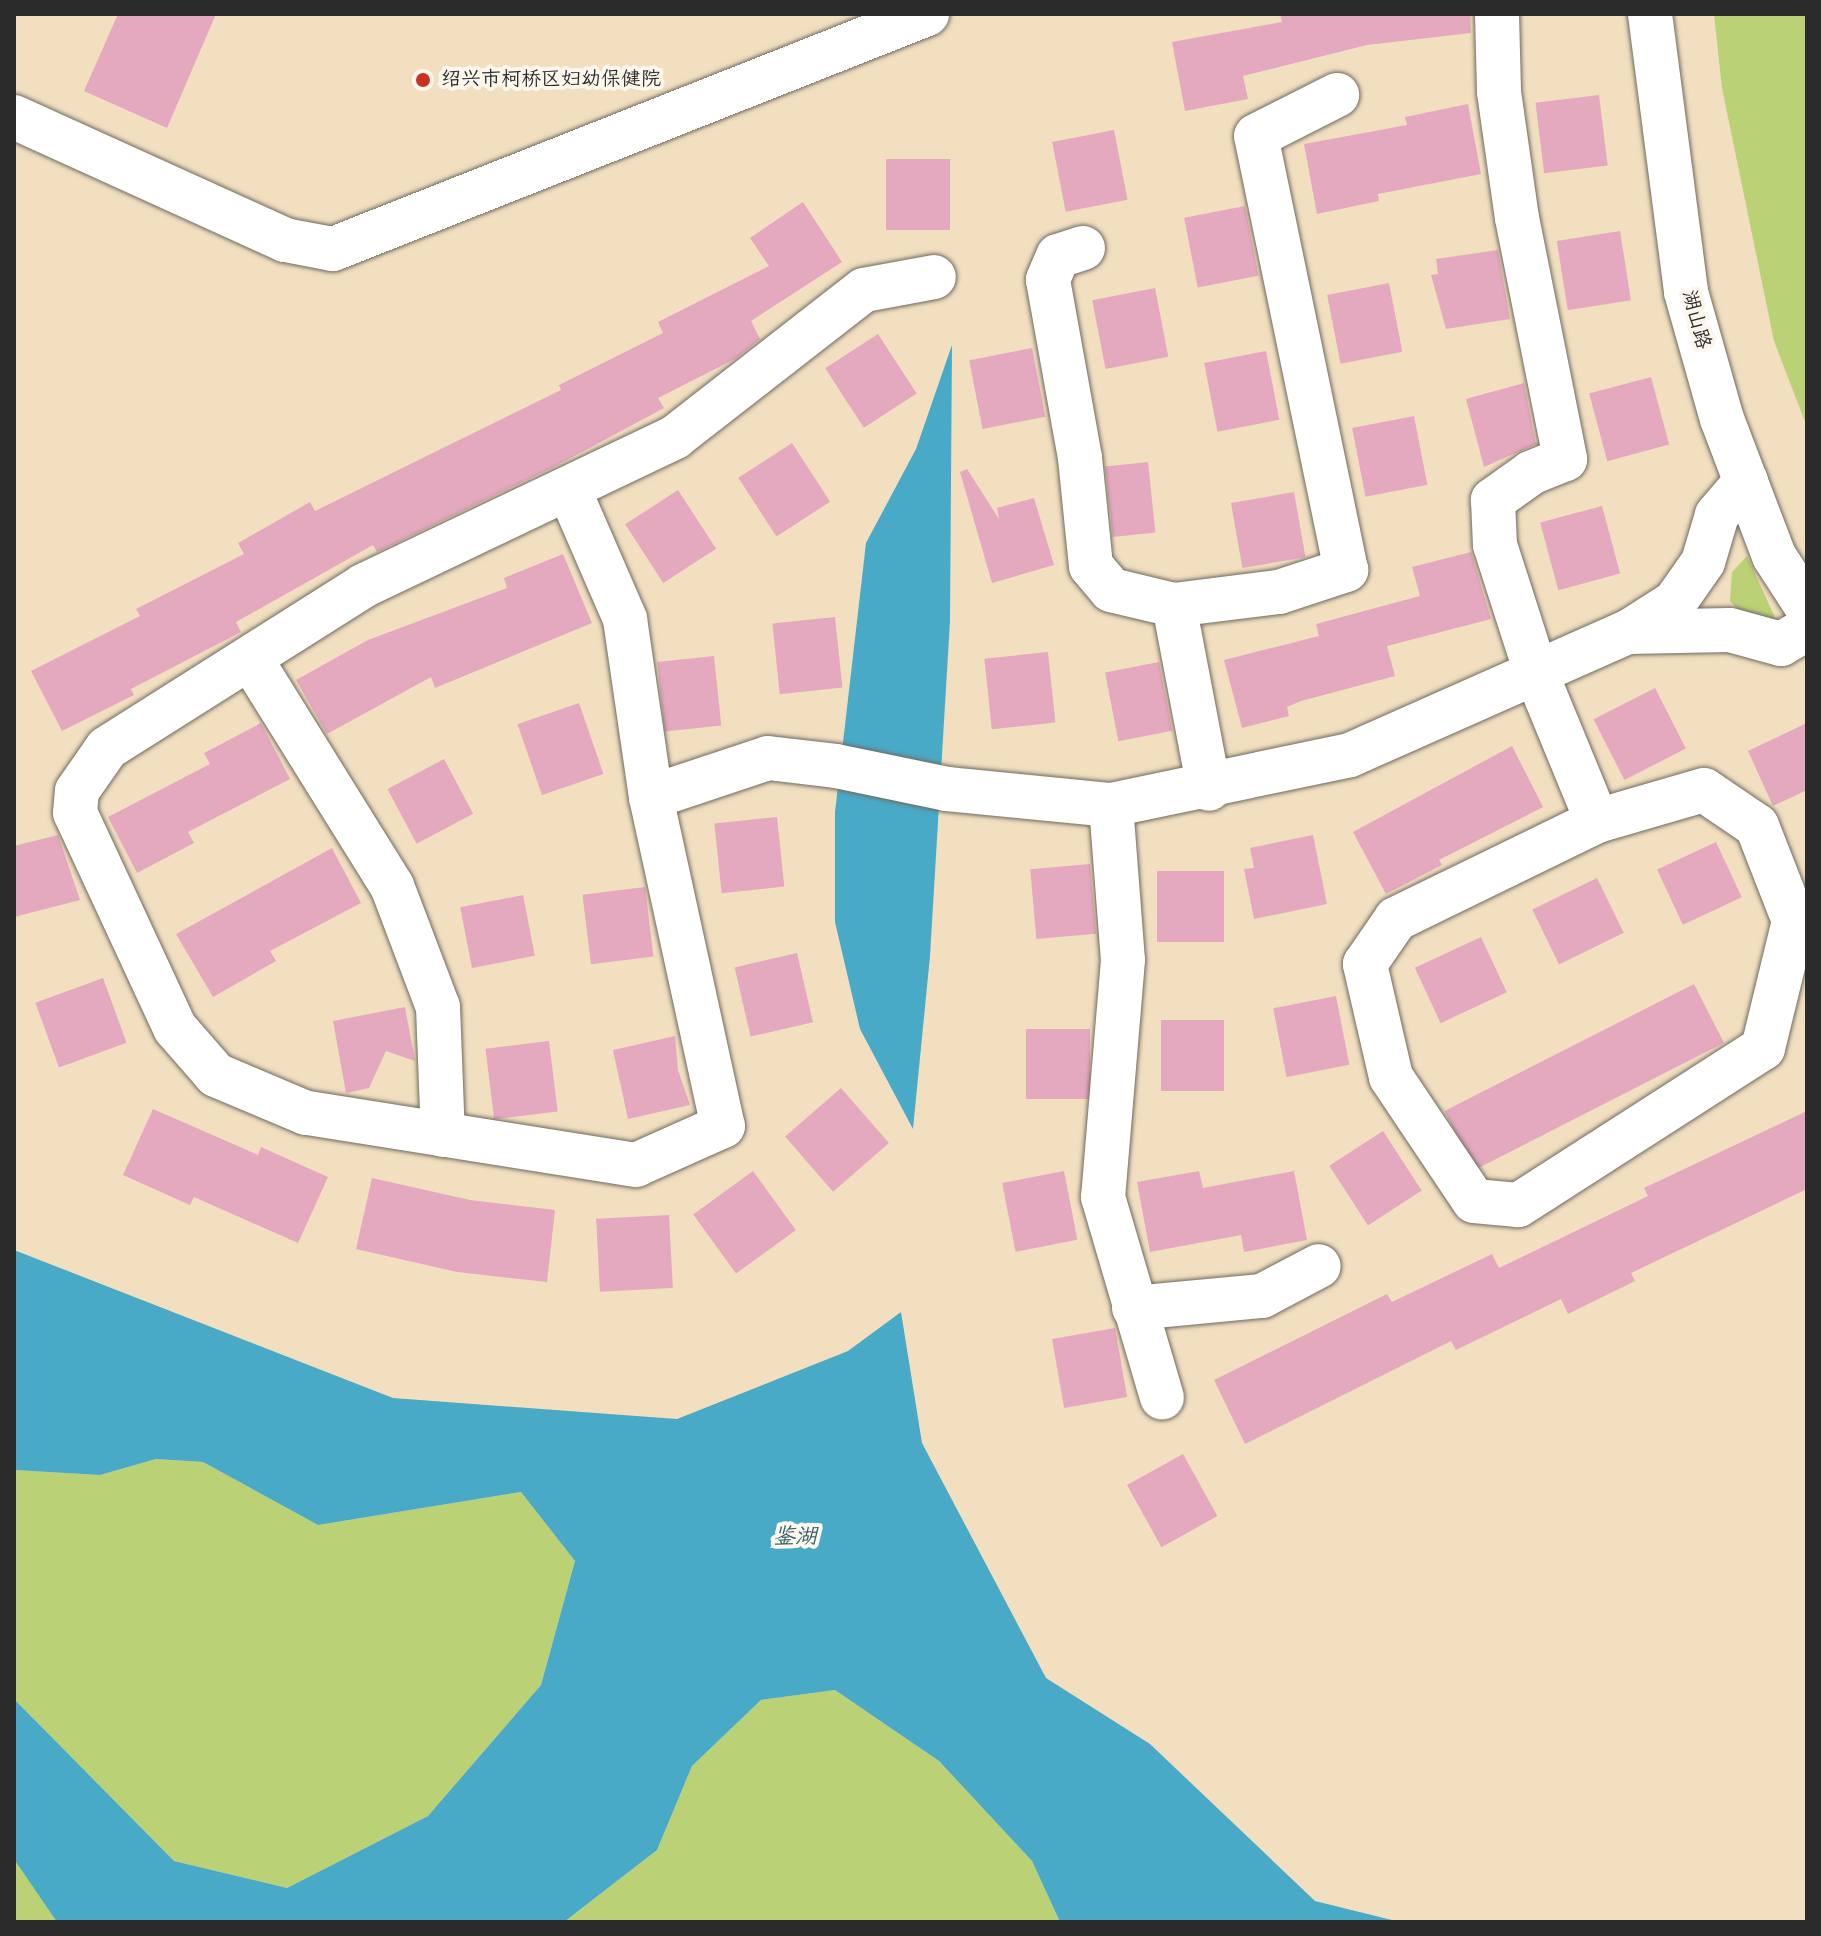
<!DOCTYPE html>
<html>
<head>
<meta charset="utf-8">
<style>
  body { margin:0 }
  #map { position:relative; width:1821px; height:1936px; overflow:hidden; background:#f1dfc0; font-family:Kalam,"LXGW WenKai TC",sans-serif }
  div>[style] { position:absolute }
  .green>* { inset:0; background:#bbd175 }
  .water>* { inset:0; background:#49aac8 }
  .building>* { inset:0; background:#e5a9bf; transform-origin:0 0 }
  .roads { filter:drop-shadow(0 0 2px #706a5f) drop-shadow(0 0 2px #706a5f) }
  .minor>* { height:44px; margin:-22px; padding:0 22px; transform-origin:22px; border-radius:22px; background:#fff }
  .dots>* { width:22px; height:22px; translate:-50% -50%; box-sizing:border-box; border:4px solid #fbf7ec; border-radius:50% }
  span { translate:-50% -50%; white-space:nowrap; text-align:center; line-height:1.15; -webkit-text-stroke:8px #fbf7ec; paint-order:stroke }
  .poi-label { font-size:20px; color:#2b2b2b }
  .left { translate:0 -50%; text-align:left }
  .street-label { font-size:20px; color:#2b2b2b }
  .water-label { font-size:22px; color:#375e6a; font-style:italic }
  .frame { position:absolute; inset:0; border:16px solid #2b2b2b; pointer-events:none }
</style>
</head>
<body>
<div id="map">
  <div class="green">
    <i style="clip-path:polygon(1714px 14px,1807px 14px,1807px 427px,1774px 341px,1722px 88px)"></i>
    <i style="clip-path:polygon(1747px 556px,1777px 622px,1752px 625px,1730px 601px,1732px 572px)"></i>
    <i style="clip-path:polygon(156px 1459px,203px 1462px,318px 1525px,521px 1492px,575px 1561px,541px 1685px,428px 1816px,287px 1888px,174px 1861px,14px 1699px,14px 1470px,100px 1475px)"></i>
    <i style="clip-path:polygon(835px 1690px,939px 1761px,1032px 1861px,1060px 1922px,564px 1922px,657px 1850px,692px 1766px,761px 1700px)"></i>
    <i style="clip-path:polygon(14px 1859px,28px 1873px,57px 1922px,14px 1922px)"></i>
  </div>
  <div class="water">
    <i style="clip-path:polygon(952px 345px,950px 621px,930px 956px,913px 1129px,860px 1029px,835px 922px,835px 812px,866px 543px,916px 449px)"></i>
    <i style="clip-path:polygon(14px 1250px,393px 1398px,677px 1419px,848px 1351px,901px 1312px,922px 1443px,1046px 1678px,1150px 1744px,1315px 1901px,1400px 1922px,1060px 1922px,1032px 1861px,939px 1761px,835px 1690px,761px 1700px,692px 1766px,657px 1850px,564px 1922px,57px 1922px,14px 1859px,14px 1699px,174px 1861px,287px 1888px,428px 1816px,541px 1685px,575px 1561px,521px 1492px,318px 1525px,203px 1462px,156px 1459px,100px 1475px,14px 1470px)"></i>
  </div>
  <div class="building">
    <i style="clip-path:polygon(118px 14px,216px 14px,167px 128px,84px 91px)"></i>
    <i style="clip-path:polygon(1280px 14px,1470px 14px,1471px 33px,1367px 45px,1243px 76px,1248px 99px,1185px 111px,1172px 42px,1282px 22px)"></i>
    <i style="left:1599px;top:95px;width:71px;height:64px;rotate:83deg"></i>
    <i style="clip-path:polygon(1468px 104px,1481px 174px,1378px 194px,1379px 201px,1317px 214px,1304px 144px,1407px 125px,1405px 117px)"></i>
    <i style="left:1114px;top:130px;width:71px;height:63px;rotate:79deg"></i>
    <i style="left:886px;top:159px;width:64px;height:71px"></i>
    <i style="clip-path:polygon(803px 202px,842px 262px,751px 321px,760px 339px,735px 359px,658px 398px,664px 408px,556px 466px,377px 552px,373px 545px,236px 622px,241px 632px,131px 689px,134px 695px,62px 731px,31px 671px,140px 616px,136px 609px,244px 554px,238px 543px,310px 502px,315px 511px,561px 390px,559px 385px,663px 333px,658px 322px,769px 266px,750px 238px)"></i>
    <i style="left:1245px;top:206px;width:71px;height:62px;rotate:79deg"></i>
    <i style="left:1620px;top:231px;width:70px;height:64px;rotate:81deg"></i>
    <i style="clip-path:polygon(1498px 250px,1510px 319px,1446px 329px,1431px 275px,1438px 274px,1436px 259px)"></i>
    <i style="left:1389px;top:283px;width:70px;height:63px;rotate:79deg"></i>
    <i style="left:1155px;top:288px;width:70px;height:64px;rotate:79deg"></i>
    <i style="left:878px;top:334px;width:71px;height:63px;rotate:57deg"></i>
    <i style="left:1032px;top:348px;width:70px;height:64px;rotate:79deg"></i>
    <i style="left:1266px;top:351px;width:70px;height:63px;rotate:79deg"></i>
    <i style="left:1651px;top:377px;width:70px;height:64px;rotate:75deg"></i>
    <i style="clip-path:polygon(1524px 383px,1536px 444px,1484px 467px,1466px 399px)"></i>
    <i style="left:1414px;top:416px;width:70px;height:63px;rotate:79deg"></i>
    <i style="left:792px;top:443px;width:70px;height:64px;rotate:57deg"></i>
    <i style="left:1148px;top:462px;width:71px;height:43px;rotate:84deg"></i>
    <i style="clip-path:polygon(967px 469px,999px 519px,997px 508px,1034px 498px,1054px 565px,992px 583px,960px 472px)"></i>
    <i style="left:678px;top:490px;width:70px;height:63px;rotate:57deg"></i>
    <i style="left:1294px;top:492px;width:66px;height:64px;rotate:80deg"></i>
    <i style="left:1602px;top:506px;width:70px;height:64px;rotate:75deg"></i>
    <i style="clip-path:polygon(1471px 552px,1491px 619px,1387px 646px,1395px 676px,1301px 701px,1287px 707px,1289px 716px,1242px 728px,1224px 660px,1319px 636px,1316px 624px,1420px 596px,1412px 567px)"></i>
    <i style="clip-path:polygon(563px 554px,592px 623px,435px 688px,431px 677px,327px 734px,296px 680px,368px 640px,507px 588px,504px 578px)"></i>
    <i style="left:835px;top:617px;width:71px;height:63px;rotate:84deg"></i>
    <i style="left:1048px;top:652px;width:71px;height:64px;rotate:84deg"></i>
    <i style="left:714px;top:656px;width:70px;height:57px;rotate:84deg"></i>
    <i style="left:1159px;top:662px;width:70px;height:55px;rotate:79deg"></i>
    <i style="left:1655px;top:688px;width:68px;height:69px;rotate:63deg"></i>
    <i style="left:579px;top:703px;width:75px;height:65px;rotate:71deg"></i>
    <i style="clip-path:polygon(261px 723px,290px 779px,188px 832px,194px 843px,137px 873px,108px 817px,210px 764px,204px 753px)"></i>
    <i style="clip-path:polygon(1807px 723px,1807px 790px,1773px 806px,1748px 751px)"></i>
    <i style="clip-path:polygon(1512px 746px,1543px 807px,1439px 860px,1442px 865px,1386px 894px,1353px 832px)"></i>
    <i style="left:444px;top:759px;width:62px;height:64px;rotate:62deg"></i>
    <i style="left:777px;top:817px;width:70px;height:63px;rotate:84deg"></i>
    <i style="clip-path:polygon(58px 835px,80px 900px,14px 917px,14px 846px)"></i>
    <i style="clip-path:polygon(1313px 835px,1327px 904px,1254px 919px,1244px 869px,1254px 868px,1250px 848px)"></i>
    <i style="left:1716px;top:842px;width:61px;height:65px;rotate:65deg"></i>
    <i style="clip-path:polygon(332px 848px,361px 903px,270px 951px,276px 961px,213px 997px,176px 934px)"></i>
    <i style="left:1090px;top:864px;width:70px;height:60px;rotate:85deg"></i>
    <i style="left:1224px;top:871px;width:71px;height:67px;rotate:90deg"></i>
    <i style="left:1597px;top:878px;width:61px;height:72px;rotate:64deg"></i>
    <i style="left:645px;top:887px;width:70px;height:63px;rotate:83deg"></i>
    <i style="left:523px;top:895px;width:62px;height:64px;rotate:79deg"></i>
    <i style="left:1481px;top:937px;width:61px;height:73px;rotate:65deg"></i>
    <i style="left:797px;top:953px;width:71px;height:64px;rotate:77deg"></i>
    <i style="left:103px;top:978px;width:69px;height:72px;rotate:70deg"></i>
    <i style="left:1694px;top:984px;width:66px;height:280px;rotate:63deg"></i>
    <i style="left:1336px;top:996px;width:70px;height:64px;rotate:79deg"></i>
    <i style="clip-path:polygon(405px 1007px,415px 1061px,386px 1051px,369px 1088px,346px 1093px,333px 1021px)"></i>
    <i style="left:1224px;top:1020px;width:71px;height:63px;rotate:90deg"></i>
    <i style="left:1026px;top:1029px;width:64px;height:70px"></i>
    <i style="clip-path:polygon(675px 1036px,678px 1070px,690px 1105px,628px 1119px,613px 1050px)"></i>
    <i style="left:549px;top:1041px;width:71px;height:64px;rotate:83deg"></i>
    <i style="left:841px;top:1088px;width:73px;height:74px;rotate:49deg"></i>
    <i style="clip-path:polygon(153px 1109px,258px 1155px,261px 1147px,328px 1177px,298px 1243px,194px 1197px,190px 1205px,123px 1175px)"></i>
    <i style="clip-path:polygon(1807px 1111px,1807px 1189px,1631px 1273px,1635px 1281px,1568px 1314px,1561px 1299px,1456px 1350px,1451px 1341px,1245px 1444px,1214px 1380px,1387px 1294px,1392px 1302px,1492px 1254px,1499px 1268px,1648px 1196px,1644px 1188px)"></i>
    <i style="left:1383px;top:1131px;width:71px;height:64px;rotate:57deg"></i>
    <i style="left:753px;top:1171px;width:73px;height:74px;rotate:54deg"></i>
    <i style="left:1064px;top:1171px;width:70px;height:63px;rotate:79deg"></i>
    <i style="clip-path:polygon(1199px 1171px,1203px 1188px,1294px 1171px,1307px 1240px,1244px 1252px,1241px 1235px,1150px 1252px,1137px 1182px)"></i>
    <i style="clip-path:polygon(372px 1178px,470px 1200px,555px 1210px,547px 1282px,457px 1272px,356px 1249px)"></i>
    <i style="left:669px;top:1215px;width:73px;height:73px;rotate:87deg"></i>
    <i style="left:1115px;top:1328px;width:70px;height:64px;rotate:80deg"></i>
    <i style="left:1183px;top:1454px;width:71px;height:64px;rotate:61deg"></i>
  </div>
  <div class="roads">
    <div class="minor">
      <i style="left:1497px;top:14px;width:78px;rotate:88.5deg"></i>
      <i style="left:1499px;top:92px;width:127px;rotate:81.9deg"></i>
      <i style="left:1517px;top:218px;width:246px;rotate:78.7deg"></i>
      <i style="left:1565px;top:459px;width:37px;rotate:158deg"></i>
      <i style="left:1531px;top:473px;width:47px;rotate:144.6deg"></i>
      <i style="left:1493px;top:500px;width:45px;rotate:87.5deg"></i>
      <i style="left:1495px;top:545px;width:134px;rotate:72.2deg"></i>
      <i style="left:1536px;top:673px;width:160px;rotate:67.6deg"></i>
      <i style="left:1650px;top:14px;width:280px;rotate:82.6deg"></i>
      <i style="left:1686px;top:292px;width:132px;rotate:74.2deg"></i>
      <i style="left:1722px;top:419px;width:147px;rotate:69.2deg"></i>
      <i style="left:1774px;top:556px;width:61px;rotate:57.1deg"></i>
      <i style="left:14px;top:117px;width:298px;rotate:24.4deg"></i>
      <i style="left:285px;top:240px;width:49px;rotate:10.6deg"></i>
      <i style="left:333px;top:249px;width:639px;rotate:-21.58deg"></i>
      <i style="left:1083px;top:248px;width:26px;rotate:162deg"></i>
      <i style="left:1058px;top:256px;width:26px;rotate:113deg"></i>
      <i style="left:1048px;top:280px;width:181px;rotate:79.8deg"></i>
      <i style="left:1080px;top:458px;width:109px;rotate:84.2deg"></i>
      <i style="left:1091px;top:566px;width:31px;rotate:50deg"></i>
      <i style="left:1111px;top:590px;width:65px;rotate:13.4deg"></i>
      <i style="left:1174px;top:605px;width:106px;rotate:-7.1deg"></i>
      <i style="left:1279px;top:592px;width:71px;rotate:-18.2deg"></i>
      <i style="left:1346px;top:570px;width:443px;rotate:-101.7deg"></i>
      <i style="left:1256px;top:136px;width:91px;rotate:-26.8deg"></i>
      <i style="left:1746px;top:481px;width:45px;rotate:130.5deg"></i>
      <i style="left:1717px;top:515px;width:49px;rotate:106.6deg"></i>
      <i style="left:1703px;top:562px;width:49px;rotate:125deg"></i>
      <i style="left:1675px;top:602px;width:56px;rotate:147.4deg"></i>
      <i style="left:1628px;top:632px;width:102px;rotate:-1.1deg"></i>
      <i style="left:1730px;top:630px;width:53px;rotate:15.4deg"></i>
      <i style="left:1781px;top:644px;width:30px;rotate:-30deg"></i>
      <i style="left:569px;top:490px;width:141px;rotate:66.5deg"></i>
      <i style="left:625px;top:619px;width:180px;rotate:81.7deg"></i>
      <i style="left:651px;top:797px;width:337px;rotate:77.7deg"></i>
      <i style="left:723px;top:1126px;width:95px;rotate:155.9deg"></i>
      <i style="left:636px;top:1165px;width:334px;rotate:-171deg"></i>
      <i style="left:306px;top:1113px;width:98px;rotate:-157.1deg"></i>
      <i style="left:216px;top:1075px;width:62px;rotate:-131.1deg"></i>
      <i style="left:175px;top:1028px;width:237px;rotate:-114.9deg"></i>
      <i style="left:75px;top:813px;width:22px;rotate:-85deg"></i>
      <i style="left:77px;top:791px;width:52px;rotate:-55.1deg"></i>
      <i style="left:107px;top:748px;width:303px;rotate:-32.3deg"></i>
      <i style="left:363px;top:586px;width:346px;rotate:-25.5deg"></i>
      <i style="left:675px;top:437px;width:239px;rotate:-37.9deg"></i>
      <i style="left:864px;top:290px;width:71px;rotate:-10.5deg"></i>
      <i style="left:1174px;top:605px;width:187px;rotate:79.2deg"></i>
      <i style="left:250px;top:658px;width:269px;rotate:58.1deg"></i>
      <i style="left:392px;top:886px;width:129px;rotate:69.2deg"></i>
      <i style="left:438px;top:1007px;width:128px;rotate:87.8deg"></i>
      <i style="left:1704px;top:790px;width:64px;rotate:34.2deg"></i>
      <i style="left:1757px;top:826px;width:102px;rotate:68.7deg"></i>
      <i style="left:1794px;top:921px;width:131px;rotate:103.7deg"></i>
      <i style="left:1763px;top:1048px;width:291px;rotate:147.3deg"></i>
      <i style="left:1518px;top:1205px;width:44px;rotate:-174.8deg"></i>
      <i style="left:1474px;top:1201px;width:149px;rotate:-123.8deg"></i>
      <i style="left:1391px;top:1077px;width:116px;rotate:-103deg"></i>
      <i style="left:1365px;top:964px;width:55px;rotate:-55.4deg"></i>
      <i style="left:1396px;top:919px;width:224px;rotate:-26deg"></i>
      <i style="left:1597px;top:821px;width:111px;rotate:-16.2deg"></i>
      <i style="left:651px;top:797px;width:123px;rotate:-18.4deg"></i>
      <i style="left:768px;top:758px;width:68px;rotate:6.7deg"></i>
      <i style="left:836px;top:766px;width:113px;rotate:11.7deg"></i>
      <i style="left:947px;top:789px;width:165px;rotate:5.6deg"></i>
      <i style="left:1111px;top:805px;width:244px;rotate:-11.8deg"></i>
      <i style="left:1350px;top:755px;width:304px;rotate:-23.9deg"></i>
      <i style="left:1111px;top:805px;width:155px;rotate:85.6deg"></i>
      <i style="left:1123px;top:960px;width:238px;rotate:94.8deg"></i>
      <i style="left:1103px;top:1197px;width:209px;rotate:73.6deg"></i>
      <i style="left:1134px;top:1308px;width:129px;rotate:-5.4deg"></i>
      <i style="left:1262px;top:1296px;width:64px;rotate:-27.8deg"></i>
    </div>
  </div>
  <div class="dots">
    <i style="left:423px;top:80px;background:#c8321e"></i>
  </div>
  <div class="poi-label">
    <span class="left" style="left:441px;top:80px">绍兴市柯桥区妇幼保健院</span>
  </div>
  <div class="street-label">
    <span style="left:1695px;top:320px;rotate:75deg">湖山路</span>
  </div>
  <div class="water-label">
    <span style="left:795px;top:1538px">鉴湖</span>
  </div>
  <div class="frame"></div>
</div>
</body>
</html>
